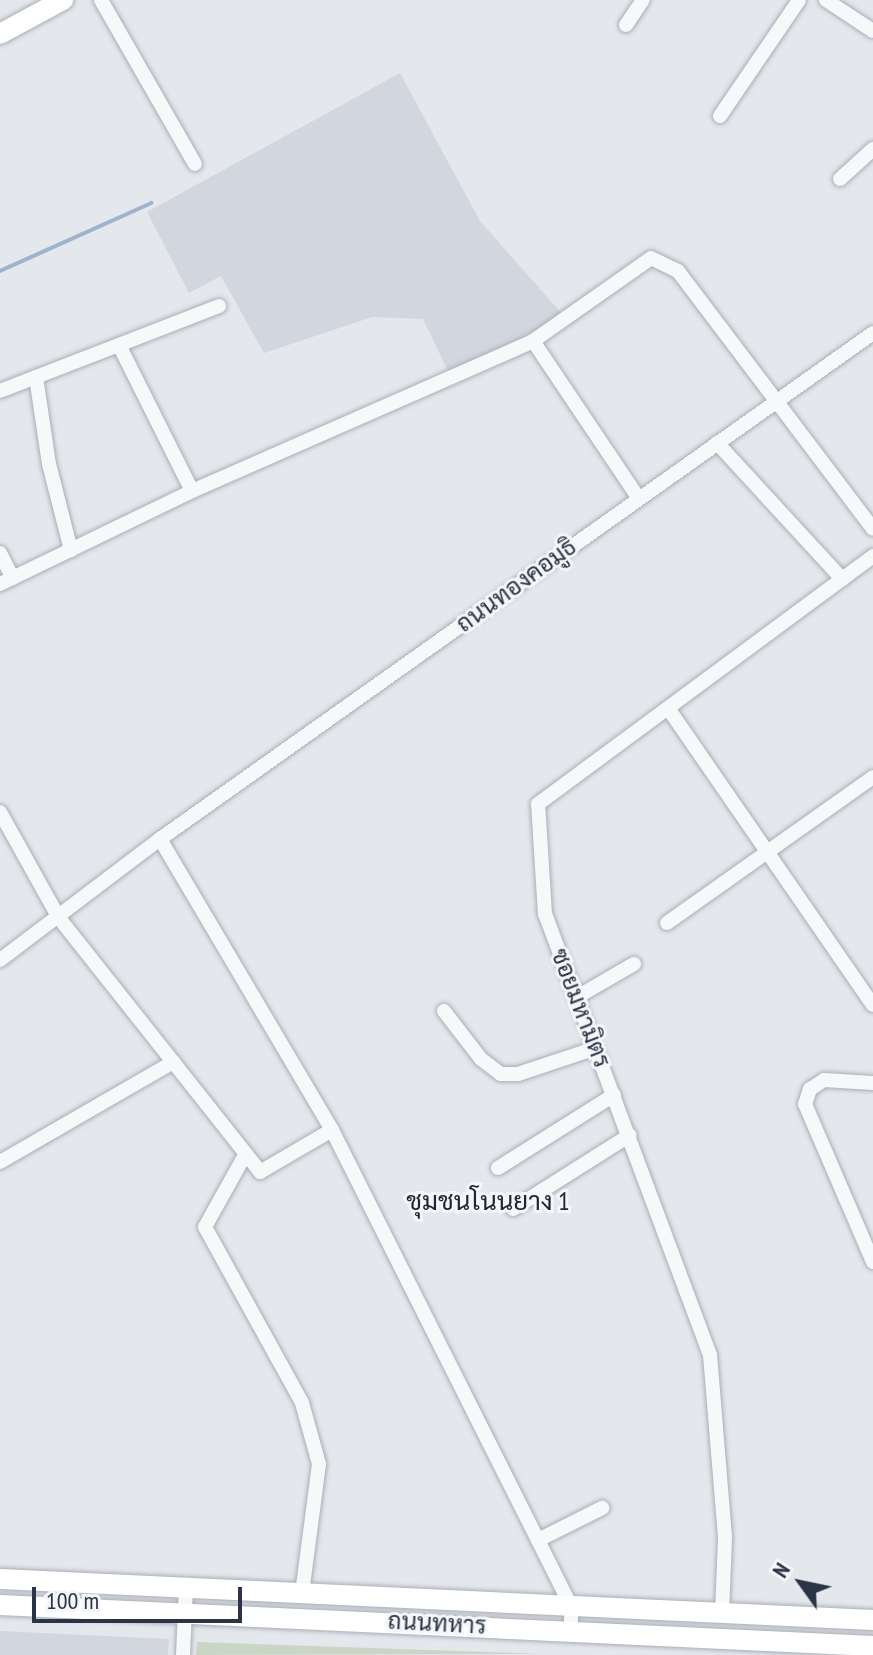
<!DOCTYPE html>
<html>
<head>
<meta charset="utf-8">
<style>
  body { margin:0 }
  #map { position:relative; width:873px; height:1655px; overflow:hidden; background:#e4e7ec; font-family:"PT Sans Narrow",Sarabun,sans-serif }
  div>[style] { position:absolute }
  .built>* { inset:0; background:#d2d6de }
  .green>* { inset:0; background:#c9d6c5 }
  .stream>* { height:4px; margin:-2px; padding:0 2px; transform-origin:2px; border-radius:2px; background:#9fb4cc }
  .roads { filter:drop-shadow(0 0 2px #a9aeb7) drop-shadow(0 0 2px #a9aeb7) }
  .minor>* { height:14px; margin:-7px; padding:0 7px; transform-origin:7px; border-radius:7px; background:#f7f8fa }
  .primary>* { height:20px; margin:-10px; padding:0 10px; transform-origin:10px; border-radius:10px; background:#fff }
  span { translate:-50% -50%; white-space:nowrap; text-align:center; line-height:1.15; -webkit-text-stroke:6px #f4f6f9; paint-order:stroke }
  .street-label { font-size:24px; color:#2b3445 }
  .neighbourhood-label { font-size:26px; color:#1d2536 }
  .north { position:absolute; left:761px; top:1543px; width:80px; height:80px; -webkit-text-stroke:6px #f4f6f9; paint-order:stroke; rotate:303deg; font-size:22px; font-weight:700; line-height:32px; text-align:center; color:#2b3445 }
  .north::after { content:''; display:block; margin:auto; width:28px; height:36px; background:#2b3445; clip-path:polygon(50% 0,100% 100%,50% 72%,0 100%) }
  .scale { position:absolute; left:32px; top:1587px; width:210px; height:36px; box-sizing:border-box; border:4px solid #2b3445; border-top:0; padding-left:10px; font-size:24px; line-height:28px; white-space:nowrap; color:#2b3445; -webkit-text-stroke:6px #f4f6f9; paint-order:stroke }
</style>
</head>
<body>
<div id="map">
  <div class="built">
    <i style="clip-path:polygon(400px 73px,480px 221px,564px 316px,449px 373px,423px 319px,372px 317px,264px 353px,221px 276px,189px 293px,147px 212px)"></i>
    <i style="clip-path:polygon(0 1631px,169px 1639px,168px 1655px,0 1655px)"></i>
  </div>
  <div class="green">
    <i style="clip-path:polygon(197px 1642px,544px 1654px,196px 1655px)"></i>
  </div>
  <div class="stream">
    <i style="left:0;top:271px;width:166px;rotate:-24.2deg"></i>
  </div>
  <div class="roads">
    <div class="minor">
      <i style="left:101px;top:0;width:189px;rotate:60.2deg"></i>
      <i style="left:826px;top:0;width:56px;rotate:33.4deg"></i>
      <i style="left:626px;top:25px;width:30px;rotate:-56deg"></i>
      <i style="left:720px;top:116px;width:140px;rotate:-55.7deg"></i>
      <i style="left:840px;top:179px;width:45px;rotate:-42.3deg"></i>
      <i style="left:533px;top:341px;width:188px;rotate:56.1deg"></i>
      <i style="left:119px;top:345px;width:163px;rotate:63.4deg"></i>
      <i style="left:36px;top:377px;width:88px;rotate:81.5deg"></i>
      <i style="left:49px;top:464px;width:89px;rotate:75.7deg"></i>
      <i style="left:0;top:391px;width:235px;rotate:-21.2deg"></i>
      <i style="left:717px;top:443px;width:185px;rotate:47.4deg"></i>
      <i style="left:0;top:553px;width:28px;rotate:63deg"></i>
      <i style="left:0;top:584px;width:213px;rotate:-25.8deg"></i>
      <i style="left:192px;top:491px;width:373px;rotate:-23.7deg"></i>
      <i style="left:533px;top:341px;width:144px;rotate:-35.1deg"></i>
      <i style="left:651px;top:258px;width:30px;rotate:26deg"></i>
      <i style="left:678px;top:271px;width:323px;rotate:52.9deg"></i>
      <i style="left:670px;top:711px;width:357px;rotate:55.4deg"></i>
      <i style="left:0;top:812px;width:121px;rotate:60.9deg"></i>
      <i style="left:59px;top:918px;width:324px;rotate:51.6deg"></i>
      <i style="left:260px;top:1172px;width:83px;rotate:-30.3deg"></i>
      <i style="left:160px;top:839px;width:338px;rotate:59.4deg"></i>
      <i style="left:332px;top:1130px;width:533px;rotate:63.34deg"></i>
      <i style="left:571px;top:1606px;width:24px;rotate:90deg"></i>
      <i style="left:667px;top:923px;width:252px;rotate:-35.3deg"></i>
      <i style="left:0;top:960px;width:201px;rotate:-37.1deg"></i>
      <i style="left:160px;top:839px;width:874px;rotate:-35.36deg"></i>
      <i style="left:577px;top:997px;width:66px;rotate:-30.1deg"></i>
      <i style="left:444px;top:1011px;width:61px;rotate:52.4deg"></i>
      <i style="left:481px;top:1059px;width:25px;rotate:37deg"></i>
      <i style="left:501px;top:1074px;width:17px"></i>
      <i style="left:518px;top:1074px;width:82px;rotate:-18.4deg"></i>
      <i style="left:873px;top:1083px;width:49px;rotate:-176.5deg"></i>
      <i style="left:824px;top:1080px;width:17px;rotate:147deg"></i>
      <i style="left:810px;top:1089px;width:16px;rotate:108deg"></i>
      <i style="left:805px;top:1104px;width:172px;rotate:66.7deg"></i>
      <i style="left:245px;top:1155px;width:82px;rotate:119.1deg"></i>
      <i style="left:205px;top:1227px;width:201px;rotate:61.1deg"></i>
      <i style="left:302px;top:1403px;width:63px;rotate:74.4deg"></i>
      <i style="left:319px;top:1464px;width:130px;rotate:97.5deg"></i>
      <i style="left:0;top:1162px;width:200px;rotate:-30deg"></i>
      <i style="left:498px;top:1168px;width:137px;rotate:-32.2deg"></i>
      <i style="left:513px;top:1209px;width:138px;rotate:-32.3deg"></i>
      <i style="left:538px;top:1540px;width:72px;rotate:-26.6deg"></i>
      <i style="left:722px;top:1613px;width:76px;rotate:-87.7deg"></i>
      <i style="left:725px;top:1537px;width:183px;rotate:-94.7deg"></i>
      <i style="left:710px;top:1355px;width:471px;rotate:-110.5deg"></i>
      <i style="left:545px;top:914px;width:110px;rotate:-93.6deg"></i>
      <i style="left:538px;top:804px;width:417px;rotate:-36.5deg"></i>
      <i style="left:183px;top:1655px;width:68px;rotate:-87.5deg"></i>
    </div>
    <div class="primary">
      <i style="left:0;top:34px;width:72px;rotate:-28.4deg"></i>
      <i style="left:0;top:1579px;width:874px;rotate:2.69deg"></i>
      <i style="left:0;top:1605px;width:874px;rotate:2.69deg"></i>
    </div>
  </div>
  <div class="street-label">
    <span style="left:516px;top:585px;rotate:-36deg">ถนนทองคอมูธิ</span>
    <span style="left:581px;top:1008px;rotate:69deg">ซอยมหามิตร</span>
    <span style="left:437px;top:1623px;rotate:3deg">ถนนทหาร</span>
  </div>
  <div class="neighbourhood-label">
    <span style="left:488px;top:1201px">ชุมชนโนนยาง 1</span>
  </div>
  <div class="north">N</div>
  <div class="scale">100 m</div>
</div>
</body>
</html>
